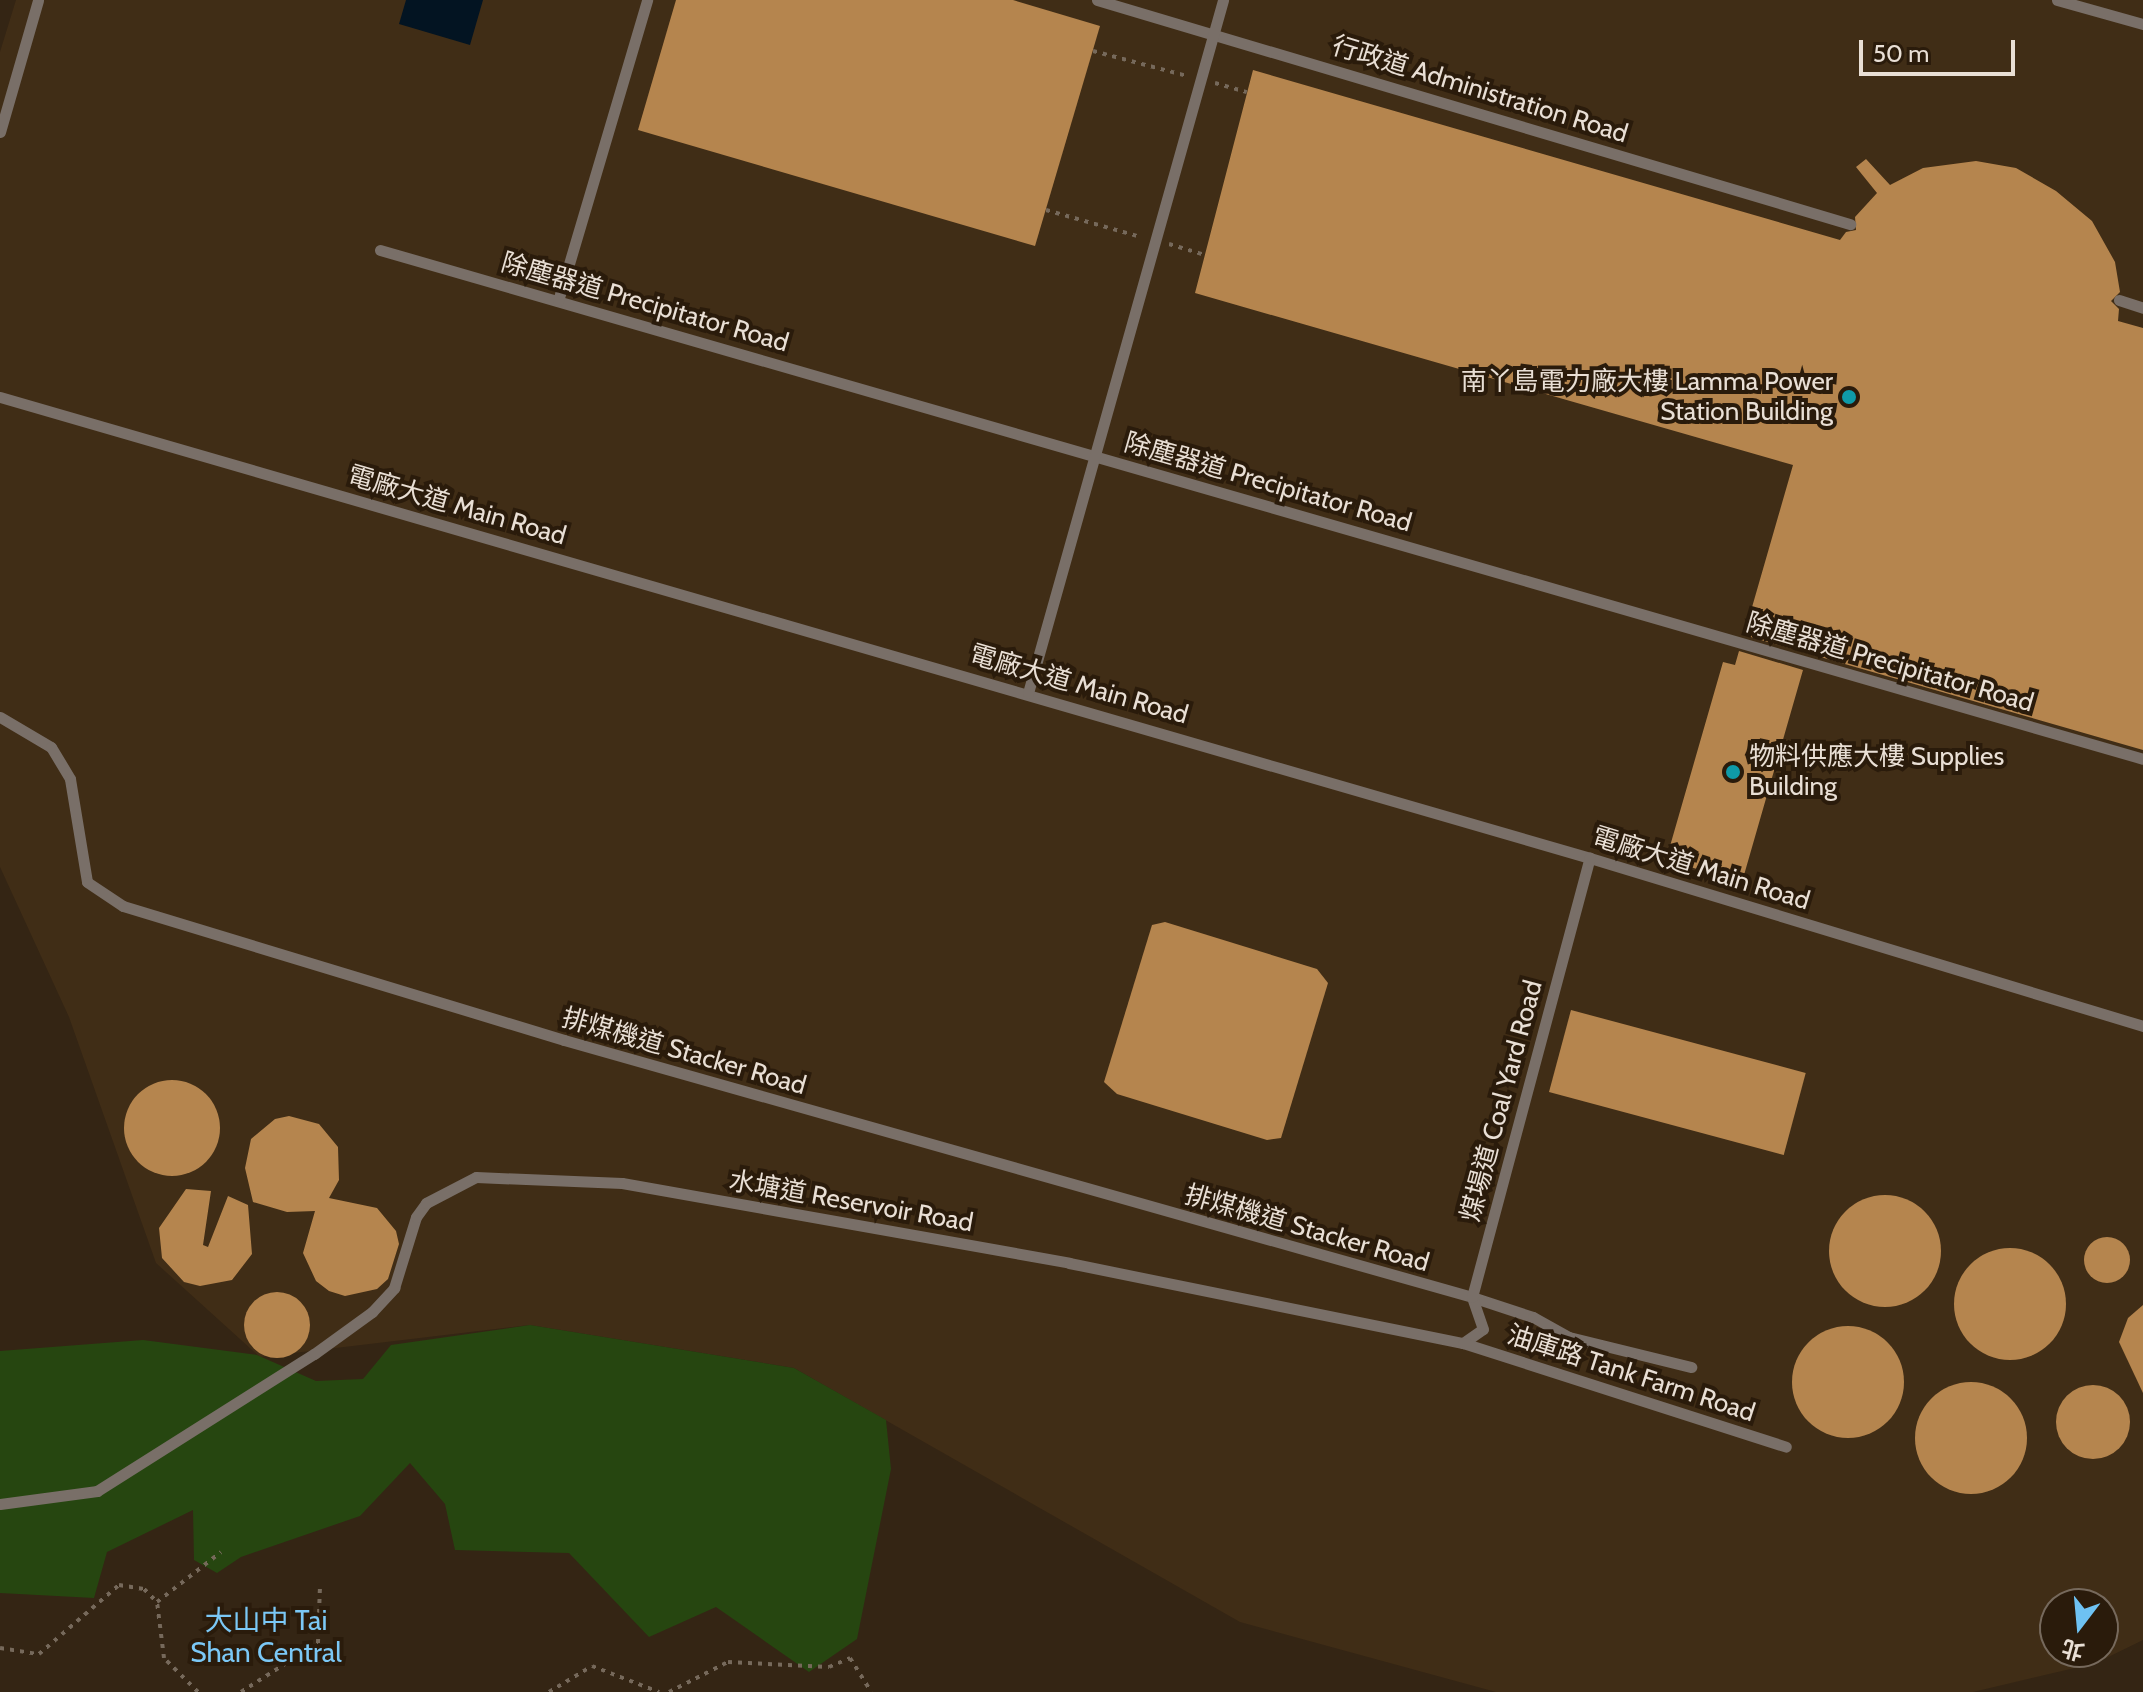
<!DOCTYPE html>
<html>
<head>
<meta charset="utf-8">
<style>
  body { margin:0 }
  #map { position:relative; width:2143px; height:1692px; overflow:hidden; background:#342514; font-family:Cabin,"Noto Sans TC",sans-serif }
  div>[style] { position:absolute }
  .built>* { inset:0; background:#402d16 }
  .green>* { inset:0; background:#264610 }
  .water>* { inset:0; background:#031422 }
  .building>* { inset:0; background:#b5854e; transform-origin:0 0 }
  .round { border-radius:50% }
  .path>* { height:4px; margin-top:-2px; transform-origin:0; background:repeating-linear-gradient(90deg,#76695b 0 4px,transparent 0 10px) }
  .lane>* { height:11px; margin:-5.5px; padding:0 5.5px; transform-origin:5.5px; border-radius:5.5px; background:#796f68 }
  .dots>* { width:22px; height:22px; translate:-50% -50%; box-sizing:border-box; border:4px solid #2a1b0b; border-radius:50% }
  span { translate:-50% -50%; white-space:nowrap; text-align:center; line-height:1.15; -webkit-text-stroke:8px #2a1b0b; paint-order:stroke }
  .street-label { font-size:26px; color:#e9dfd5 }
  .poi-label { font-size:26px; color:#e9dfd5 }
  .right { translate:-100% -50%; text-align:right }
  .left { translate:0 -50%; text-align:left }
  .neighbourhood-label { font-size:28px; color:#7bc8f6 }
  .north { position:absolute; left:2039px; top:1588px; width:80px; height:80px; box-sizing:border-box; background:#2a1b0b; border:2px solid #76695c; border-radius:50%; rotate:196deg; font-size:22px; font-weight:700; line-height:32px; text-align:center; color:#e9dfd5 }
  .north::after { content:''; display:block; margin:auto; width:28px; height:36px; background:#6ec2f3; clip-path:polygon(50% 0,100% 100%,50% 72%,0 100%) }
  .scale { position:absolute; left:1859px; top:40px; width:156px; height:36px; box-sizing:border-box; border:4px solid #e9dfd5; border-top:0; padding-left:10px; font-size:24px; line-height:28px; white-space:nowrap; color:#e9dfd5; -webkit-text-stroke:6px #2a1b0b; paint-order:stroke }
</style>
</head>
<body>
<div id="map">
  <div class="built">
    <i style="clip-path:polygon(evenodd,16px 0,2143px 0,2143px 1640px,2096px 1663px,1973px 1692px,1496px 1692px,1240px 1622px,794px 1368px,530px 1325px,260px 1357px,156px 1263px,69px 1017px,0 867px,0 52px,16px 0,2055px 1604px,2103px 1604px,2103px 1652px,2055px 1652px,2055px 1604px)"></i>
  </div>
  <div class="green">
    <i style="clip-path:polygon(530px 1325px,794px 1368px,886px 1420px,891px 1469px,857px 1639px,809px 1672px,716px 1607px,649px 1637px,569px 1553px,455px 1550px,445px 1504px,410px 1463px,360px 1516px,241px 1557px,217px 1573px,194px 1560px,193px 1510px,107px 1552px,94px 1598px,0 1593px,0 1351px,143px 1340px,257px 1355px,316px 1381px,363px 1379px,391px 1345px)"></i>
  </div>
  <div class="water">
    <i style="clip-path:polygon(406px 0,483px 0,470px 45px,399px 24px)"></i>
  </div>
  <div class="building">
    <i style="clip-path:polygon(676px 0,1013px 0,1100px 26px,1035px 246px,638px 130px)"></i>
    <i style="clip-path:polygon(1253px 70px,1840px 240px,1846px 232px,1856px 230px,1855px 217px,1877px 193px,1856px 167px,1866px 159px,1890px 185px,1923px 168px,1976px 161px,2016px 168px,2056px 191px,2092px 221px,2115px 262px,2120px 292px,2111px 301px,2119px 309px,2118px 321px,2143px 328px,2143px 750px,1744px 635px,1793px 465px,1195px 293px)"></i>
    <i style="clip-path:polygon(1739px 651px,1803px 670px,1742px 882px,1666px 860px,1723px 662px,1735px 665px)"></i>
    <i style="clip-path:polygon(1165px 922px,1317px 969px,1328px 983px,1281px 1138px,1267px 1140px,1117px 1094px,1104px 1082px,1152px 925px)"></i>
    <i style="left:1571px;top:1010px;width:243px;height:85px;rotate:15deg"></i>
    <i class="round" style="left:124px;top:1080px;width:96px;height:96px"></i>
    <i style="clip-path:polygon(289px 1116px,319px 1124px,338px 1147px,339px 1180px,329px 1198px,377px 1208px,396px 1231px,399px 1244px,388px 1279px,377px 1289px,345px 1296px,329px 1291px,316px 1281px,303px 1253px,315px 1211px,287px 1212px,253px 1202px,245px 1168px,251px 1139px,275px 1119px)"></i>
    <i style="clip-path:polygon(186px 1189px,211px 1191px,203px 1245px,208px 1247px,228px 1196px,248px 1205px,252px 1254px,232px 1280px,200px 1286px,184px 1282px,162px 1258px,159px 1228px)"></i>
    <i class="round" style="left:1829px;top:1195px;width:112px;height:112px"></i>
    <i class="round" style="left:2084px;top:1237px;width:46px;height:46px"></i>
    <i class="round" style="left:1954px;top:1248px;width:112px;height:112px"></i>
    <i class="round" style="left:244px;top:1292px;width:66px;height:66px"></i>
    <i style="clip-path:polygon(2143px 1305px,2143px 1393px,2119px 1342px,2128px 1318px)"></i>
    <i class="round" style="left:1792px;top:1326px;width:112px;height:112px"></i>
    <i class="round" style="left:1915px;top:1382px;width:112px;height:112px"></i>
    <i class="round" style="left:2056px;top:1385px;width:74px;height:74px"></i>
  </div>
  <div class="path">
    <i style="left:1093px;top:51px;width:97px;rotate:14.9deg"></i>
    <i style="left:1215px;top:83px;width:33px;rotate:16deg"></i>
    <i style="left:1046px;top:210px;width:99px;rotate:15.9deg"></i>
    <i style="left:1169px;top:244px;width:38px;rotate:17deg"></i>
    <i style="left:0;top:1648px;width:39px;rotate:9deg"></i>
    <i style="left:39px;top:1654px;width:106px;rotate:-40.8deg"></i>
    <i style="left:119px;top:1585px;width:25px;rotate:9deg"></i>
    <i style="left:144px;top:1589px;width:18px;rotate:45deg"></i>
    <i style="left:198px;top:1692px;width:48px;rotate:-135deg"></i>
    <i style="left:164px;top:1658px;width:56px;rotate:-97.1deg"></i>
    <i style="left:157px;top:1602px;width:81px;rotate:-38deg"></i>
    <i style="left:241px;top:1692px;width:91px;rotate:-32.5deg"></i>
    <i style="left:318px;top:1643px;width:57px;rotate:-88deg"></i>
    <i style="left:549px;top:1692px;width:50px;rotate:-31.2deg"></i>
    <i style="left:592px;top:1666px;width:72px;rotate:21.2deg"></i>
    <i style="left:669px;top:1692px;width:66px;rotate:-27deg"></i>
    <i style="left:728px;top:1662px;width:101px;rotate:2.8deg"></i>
    <i style="left:829px;top:1667px;width:23px;rotate:-23deg"></i>
    <i style="left:850px;top:1658px;width:40px;rotate:58deg"></i>
  </div>
  <div class="lane">
    <i style="left:1097px;top:0;width:786px;rotate:16.57deg"></i>
    <i style="left:2057px;top:0;width:89px;rotate:15.6deg"></i>
    <i style="left:0;top:132px;width:137px;rotate:-73.9deg"></i>
    <i style="left:380px;top:250px;width:1835px;rotate:16.1deg"></i>
    <i style="left:2119px;top:300px;width:25px;rotate:18deg"></i>
    <i style="left:558px;top:301px;width:314px;rotate:-73.5deg"></i>
    <i style="left:0;top:397px;width:1655px;rotate:16.17deg"></i>
    <i style="left:1590px;top:858px;width:578px;rotate:16.9deg"></i>
    <i style="left:1028px;top:693px;width:720px;rotate:-74.28deg"></i>
    <i style="left:0;top:717px;width:59px;rotate:30.5deg"></i>
    <i style="left:51px;top:747px;width:37px;rotate:59deg"></i>
    <i style="left:70px;top:779px;width:104px;rotate:80.6deg"></i>
    <i style="left:87px;top:882px;width:43px;rotate:33.7deg"></i>
    <i style="left:123px;top:906px;width:461px;rotate:16.9deg"></i>
    <i style="left:564px;top:1040px;width:944px;rotate:15.8deg"></i>
    <i style="left:1472px;top:1297px;width:64px;rotate:18.2deg"></i>
    <i style="left:1533px;top:1317px;width:41px;rotate:29.1deg"></i>
    <i style="left:1569px;top:1337px;width:126px;rotate:13.8deg"></i>
    <i style="left:1463px;top:1343px;width:24px;rotate:-35deg"></i>
    <i style="left:1483px;top:1329px;width:34px;rotate:-109deg"></i>
    <i style="left:1472px;top:1297px;width:455px;rotate:-75deg"></i>
    <i style="left:0;top:1504px;width:98px;rotate:-7.6deg"></i>
    <i style="left:97px;top:1491px;width:257px;rotate:-32.3deg"></i>
    <i style="left:314px;top:1354px;width:72px;rotate:-35.9deg"></i>
    <i style="left:372px;top:1312px;width:33px;rotate:-47deg"></i>
    <i style="left:394px;top:1288px;width:74px;rotate:-72.8deg"></i>
    <i style="left:416px;top:1217px;width:17px;rotate:-54deg"></i>
    <i style="left:426px;top:1203px;width:56px;rotate:-27.5deg"></i>
    <i style="left:476px;top:1177px;width:146px;rotate:2.4deg"></i>
    <i style="left:622px;top:1183px;width:454px;rotate:10.1deg"></i>
    <i style="left:1069px;top:1263px;width:402px;rotate:11.5deg"></i>
    <i style="left:1463px;top:1343px;width:339px;rotate:17.8deg"></i>
  </div>
  <div class="dots">
    <i style="left:1849px;top:397px;background:#0f9aa8"></i>
    <i style="left:1733px;top:772px;background:#0f9aa8"></i>
  </div>
  <div class="street-label">
    <span style="left:1480px;top:90px;rotate:17deg">行政道 Administration Road</span>
    <span style="left:645px;top:303px;rotate:16deg">除塵器道 Precipitator Road</span>
    <span style="left:1268px;top:483px;rotate:16deg">除塵器道 Precipitator Road</span>
    <span style="left:457px;top:506px;rotate:16deg">電廠大道 Main Road</span>
    <span style="left:1890px;top:663px;rotate:16deg">除塵器道 Precipitator Road</span>
    <span style="left:1079px;top:685px;rotate:16deg">電廠大道 Main Road</span>
    <span style="left:1701px;top:869px;rotate:17deg">電廠大道 Main Road</span>
    <span style="left:684px;top:1052px;rotate:16deg">排煤機道 Stacker Road</span>
    <span style="left:1502px;top:1101px;rotate:-75deg">煤場道 Coal Yard Road</span>
    <span style="left:851px;top:1202px;rotate:10deg">水塘道 Reservoir Road</span>
    <span style="left:1307px;top:1229px;rotate:16deg">排煤機道 Stacker Road</span>
    <span style="left:1631px;top:1374px;rotate:18deg">油庫路 Tank Farm Road</span>
  </div>
  <div class="poi-label">
    <span class="right" style="left:1833px;top:397px">南丫島電力廠大樓 Lamma Power<br>Station Building</span>
    <span class="left" style="left:1749px;top:772px">物料供應大樓 Supplies<br>Building</span>
  </div>
  <div class="neighbourhood-label">
    <span style="left:266px;top:1636px">大山中 Tai<br>Shan Central</span>
  </div>
  <div class="north">北</div>
  <div class="scale">50 m</div>
</div>
</body>
</html>
